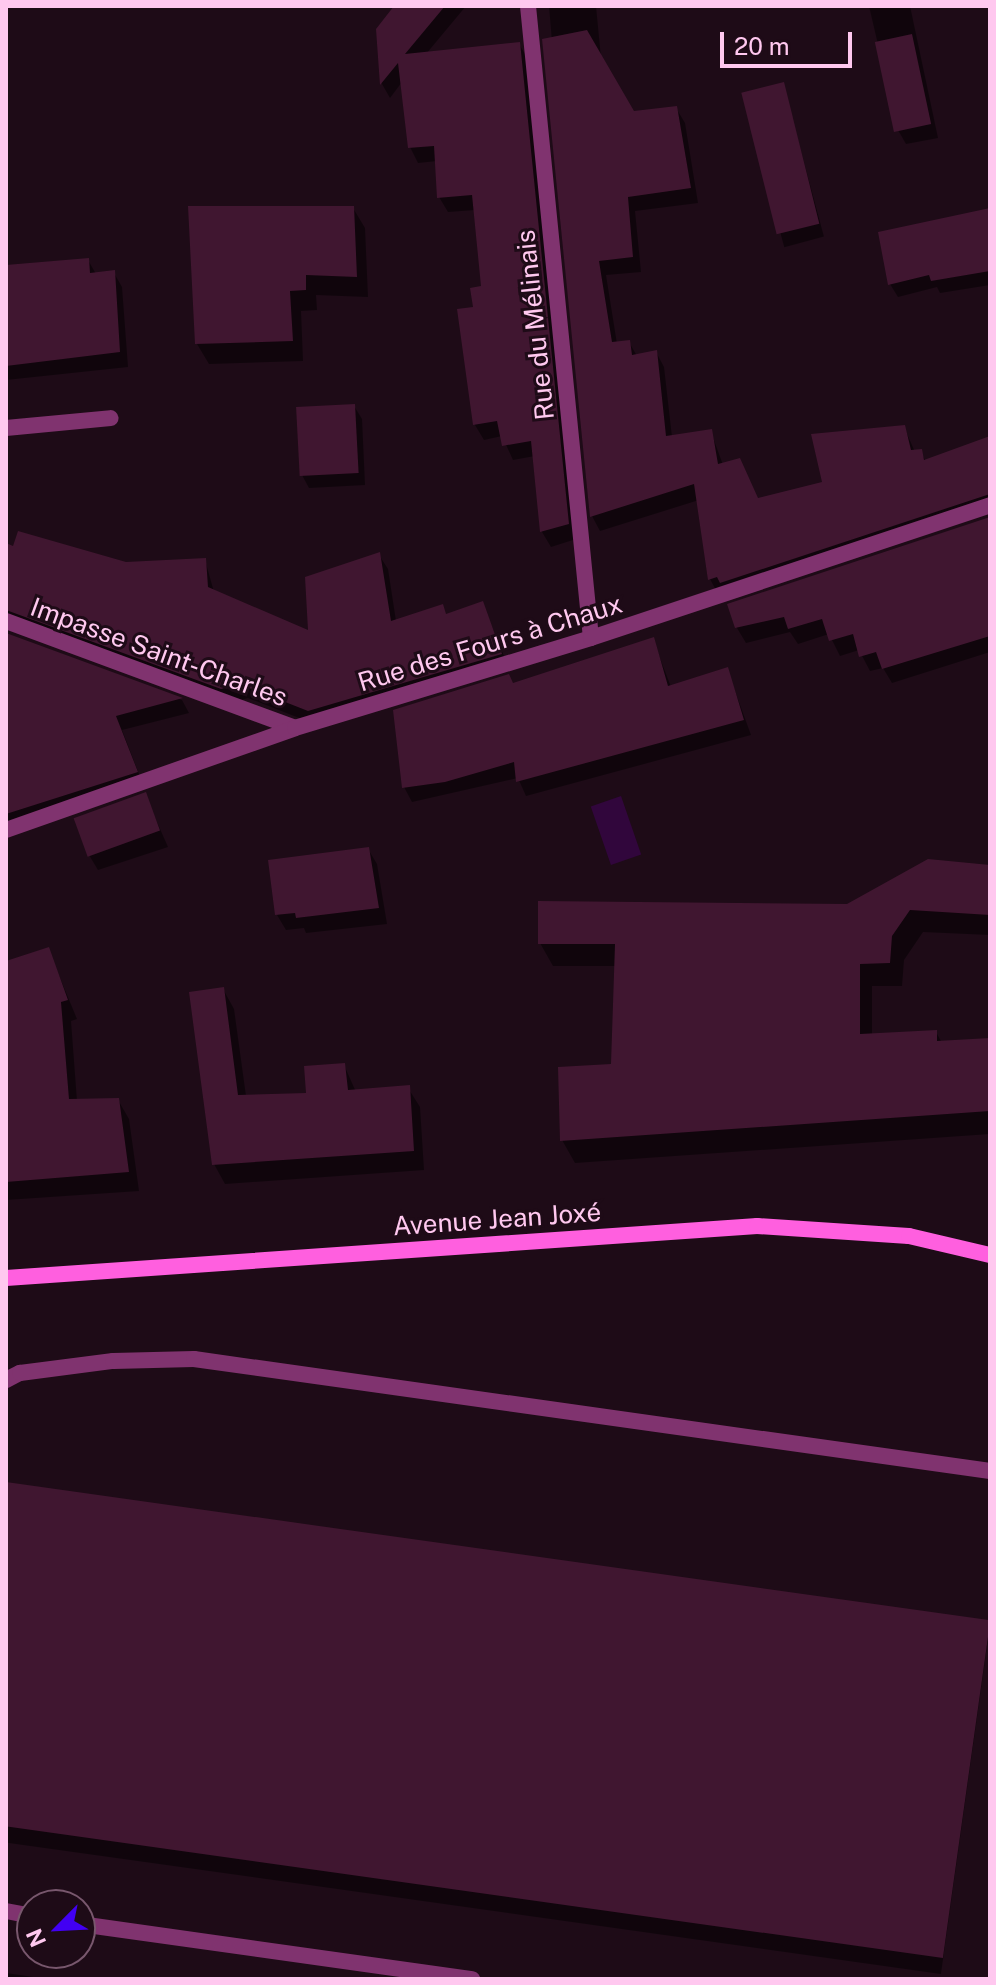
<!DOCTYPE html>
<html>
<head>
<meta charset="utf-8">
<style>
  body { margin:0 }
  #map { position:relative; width:996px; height:1985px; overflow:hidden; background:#1e0b17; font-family:"Public Sans",sans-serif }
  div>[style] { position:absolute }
  .water>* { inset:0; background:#31063c; transform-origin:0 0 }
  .shadow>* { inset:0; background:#0007; transform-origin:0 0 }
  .building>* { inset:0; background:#401630; transform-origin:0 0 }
  .service>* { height:16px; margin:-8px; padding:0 8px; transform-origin:8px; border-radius:8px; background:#80336f }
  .minor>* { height:16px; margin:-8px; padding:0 8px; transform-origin:8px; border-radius:8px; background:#80336f }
  .secondary>* { height:16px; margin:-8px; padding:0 8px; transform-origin:8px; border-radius:8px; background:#ff5fdf }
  span { translate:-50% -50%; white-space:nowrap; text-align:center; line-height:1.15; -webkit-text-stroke:6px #1e0b17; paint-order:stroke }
  .street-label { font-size:26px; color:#ffc8ef }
  .frame { position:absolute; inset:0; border:8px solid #ffc8ef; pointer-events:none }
  .north { position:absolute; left:16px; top:1889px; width:80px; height:80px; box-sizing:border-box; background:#1e0b17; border:2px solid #78576d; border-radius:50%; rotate:246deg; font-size:22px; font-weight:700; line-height:32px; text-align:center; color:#ffc8ef }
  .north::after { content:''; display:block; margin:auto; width:28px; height:36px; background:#4200f3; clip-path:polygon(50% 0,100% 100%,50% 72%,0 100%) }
  .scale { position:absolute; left:720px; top:32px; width:132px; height:36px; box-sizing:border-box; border:4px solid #ffc8ef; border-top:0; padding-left:10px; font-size:24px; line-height:28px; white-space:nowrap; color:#ffc8ef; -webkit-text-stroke:6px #1e0b17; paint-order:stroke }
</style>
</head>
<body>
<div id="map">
  <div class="water">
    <i style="left:621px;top:796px;width:62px;height:32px;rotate:71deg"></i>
  </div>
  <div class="shadow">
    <i style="clip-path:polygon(397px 6px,466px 6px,426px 54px,519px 44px,528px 59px,576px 539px,551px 547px,542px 532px,535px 456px,513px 460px,502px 436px,484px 440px,475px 425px,459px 310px,475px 308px,483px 288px,475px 210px,448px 212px,439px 197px,437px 161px,418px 163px,410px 147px,402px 82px,390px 98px,382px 84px,378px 30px)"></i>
    <i style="clip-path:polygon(549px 6px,596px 6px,601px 58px,633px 113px,676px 108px,685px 123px,698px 203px,635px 211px,641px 272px,606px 275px,617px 344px,629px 342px,637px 356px,656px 352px,664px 367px,672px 437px,711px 432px,723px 465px,759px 500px,824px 483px,904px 427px,915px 452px,920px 451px,926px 462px,990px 438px,990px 511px,718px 594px,710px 579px,699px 500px,600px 531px,592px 516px)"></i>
    <i style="clip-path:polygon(869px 6px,910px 6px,938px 138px,906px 144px,898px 130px)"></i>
    <i style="left:783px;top:84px;width:158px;height:41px;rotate:75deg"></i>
    <i style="clip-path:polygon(353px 208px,365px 228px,368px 297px,316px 295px,317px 310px,301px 311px,303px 361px,209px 364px,197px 344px)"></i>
    <i style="clip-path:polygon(990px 210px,990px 285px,940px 293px,937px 287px,898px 297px,890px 284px)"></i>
    <i style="clip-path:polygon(88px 260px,96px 274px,114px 273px,122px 287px,128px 367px,6px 380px,6px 266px)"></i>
    <i style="clip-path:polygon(354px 406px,362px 419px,365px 485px,309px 488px,302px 475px)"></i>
    <i style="clip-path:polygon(990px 519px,990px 652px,892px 683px,883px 668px,870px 671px,859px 650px,840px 656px,829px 634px,798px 644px,790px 632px,746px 643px,737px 628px,730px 606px)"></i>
    <i style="clip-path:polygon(6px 545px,126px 564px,205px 560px,214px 592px,310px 633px,379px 555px,388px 569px,396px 621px,447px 616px,482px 603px,509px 668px,317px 725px,248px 698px,230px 703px,12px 624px,6px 632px)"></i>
    <i style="clip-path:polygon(6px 635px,182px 700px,189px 713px,122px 730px,144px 787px,6px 832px)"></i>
    <i style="clip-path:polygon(653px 640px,671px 687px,727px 669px,751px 735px,526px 796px,518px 778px,412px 802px,404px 787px,513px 685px)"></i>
    <i style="clip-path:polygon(145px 795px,168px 847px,98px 870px,89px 855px)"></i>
    <i style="clip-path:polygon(368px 849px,377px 864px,387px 924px,306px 933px,304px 928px,286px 930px,277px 915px)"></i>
    <i style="clip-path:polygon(990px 867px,990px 935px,923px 932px,904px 960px,902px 986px,872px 986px,872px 1035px,936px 1032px,942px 1043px,990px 1040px,990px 1134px,575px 1163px,562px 1140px,613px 1066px,617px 966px,553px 966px,540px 943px,847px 906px)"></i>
    <i style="clip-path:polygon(48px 949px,77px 1019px,71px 1021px,77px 1101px,118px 1100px,129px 1119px,139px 1191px,6px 1200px,6px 963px)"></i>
    <i style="clip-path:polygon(223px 989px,234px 1009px,246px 1096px,308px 1095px,344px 1065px,356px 1092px,408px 1088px,420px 1107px,424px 1170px,225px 1184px,214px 1164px)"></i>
    <i style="left:6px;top:1484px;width:994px;height:355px;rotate:8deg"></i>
    <i style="clip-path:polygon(6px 1973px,47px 1979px,6px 1979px)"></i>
  </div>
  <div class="building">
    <i style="clip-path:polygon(394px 6px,445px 6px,405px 54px,520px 42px,569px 524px,540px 532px,531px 441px,502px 446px,497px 421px,473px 425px,457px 309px,473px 307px,470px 288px,481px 286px,472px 195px,437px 198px,434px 146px,408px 148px,398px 63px,380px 85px,376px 29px)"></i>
    <i style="clip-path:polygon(587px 30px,634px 111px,677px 106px,691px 188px,628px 197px,633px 257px,599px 261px,612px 342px,630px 340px,632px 355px,657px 350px,666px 436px,712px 429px,718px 464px,740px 458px,758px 498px,822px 482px,811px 434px,905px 425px,911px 450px,922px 449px,924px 460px,990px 436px,990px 494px,720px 583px,717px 577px,708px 580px,694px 484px,590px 517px,542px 39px)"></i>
    <i style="left:912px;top:34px;width:92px;height:38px;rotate:78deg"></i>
    <i style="left:784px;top:82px;width:146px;height:44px;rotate:76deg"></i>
    <i style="clip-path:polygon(188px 206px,354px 206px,357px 277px,306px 275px,306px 290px,290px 291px,293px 341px,195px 344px)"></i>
    <i style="clip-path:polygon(990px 208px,990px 271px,931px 281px,929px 275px,888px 285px,878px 232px)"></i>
    <i style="clip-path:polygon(89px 258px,90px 273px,115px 270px,120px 352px,6px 366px,6px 265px)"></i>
    <i style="left:355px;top:404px;width:69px;height:59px;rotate:87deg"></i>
    <i style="clip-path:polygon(990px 517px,990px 636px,882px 669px,876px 652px,859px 657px,853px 634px,829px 641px,822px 619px,788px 629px,784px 617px,735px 628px,727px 604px)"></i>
    <i style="clip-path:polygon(18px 531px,126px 562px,206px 558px,208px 587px,308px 630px,305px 577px,380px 552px,391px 621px,443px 604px,446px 614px,483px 601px,502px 654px,308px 711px,239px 684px,221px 689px,6px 610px,6px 543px,13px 546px)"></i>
    <i style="clip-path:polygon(6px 633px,183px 698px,116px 716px,138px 772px,6px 814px)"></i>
    <i style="clip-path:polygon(654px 637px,668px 686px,728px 667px,744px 720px,516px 782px,514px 762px,445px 782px,402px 788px,393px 710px,509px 674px,513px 683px)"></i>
    <i style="left:146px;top:792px;width:41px;height:77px;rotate:70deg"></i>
    <i style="clip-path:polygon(369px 847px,379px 908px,296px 918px,295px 913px,275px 915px,268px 860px)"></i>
    <i style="clip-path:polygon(928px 859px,990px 865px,990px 915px,910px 910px,892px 936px,890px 963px,860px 964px,860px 1034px,937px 1030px,937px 1041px,990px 1038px,990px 1111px,560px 1141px,558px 1067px,611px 1064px,615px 944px,538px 944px,538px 901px,847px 904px)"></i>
    <i style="clip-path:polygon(49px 947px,68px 1000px,61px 1002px,69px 1099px,119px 1098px,129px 1172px,6px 1182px,6px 961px)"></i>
    <i style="clip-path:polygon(224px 987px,238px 1095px,306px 1093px,304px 1066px,345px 1063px,348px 1090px,410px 1085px,414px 1151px,212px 1165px,189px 992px)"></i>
    <i style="left:6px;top:1482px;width:994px;height:341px;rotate:8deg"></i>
  </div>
  <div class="service">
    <i style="left:6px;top:428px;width:105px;rotate:-5.4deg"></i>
    <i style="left:6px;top:1380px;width:16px;rotate:-27deg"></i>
    <i style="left:20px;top:1373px;width:94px;rotate:-7.4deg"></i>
    <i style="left:113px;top:1361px;width:81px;rotate:-1.4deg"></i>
    <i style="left:194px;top:1359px;width:804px;rotate:8.01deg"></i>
    <i style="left:6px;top:1911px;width:26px;rotate:11deg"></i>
    <i style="left:80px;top:1924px;width:396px;rotate:8deg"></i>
  </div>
  <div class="minor">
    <i style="left:528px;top:6px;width:635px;rotate:84.31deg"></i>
    <i style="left:6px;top:621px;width:308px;rotate:20.3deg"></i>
    <i style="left:6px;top:830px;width:306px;rotate:-19.4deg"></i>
    <i style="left:295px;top:728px;width:309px;rotate:-16.9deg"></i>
    <i style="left:591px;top:638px;width:421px;rotate:-18.4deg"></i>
  </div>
  <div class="secondary">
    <i style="left:6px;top:1278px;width:753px;rotate:-3.96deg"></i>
    <i style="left:757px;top:1226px;width:152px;rotate:3.8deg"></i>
    <i style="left:909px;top:1236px;width:83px;rotate:13.2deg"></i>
  </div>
  <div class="street-label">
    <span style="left:535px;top:325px;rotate:-96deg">Rue du Mélinais</span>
    <span style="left:490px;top:643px;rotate:-17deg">Rue des Fours à Chaux</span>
    <span style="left:159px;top:652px;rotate:20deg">Impasse Saint-Charles</span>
    <span style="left:497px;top:1219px;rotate:-4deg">Avenue Jean Joxé</span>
  </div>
  <div class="frame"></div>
  <div class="north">N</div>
  <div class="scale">20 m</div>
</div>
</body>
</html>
